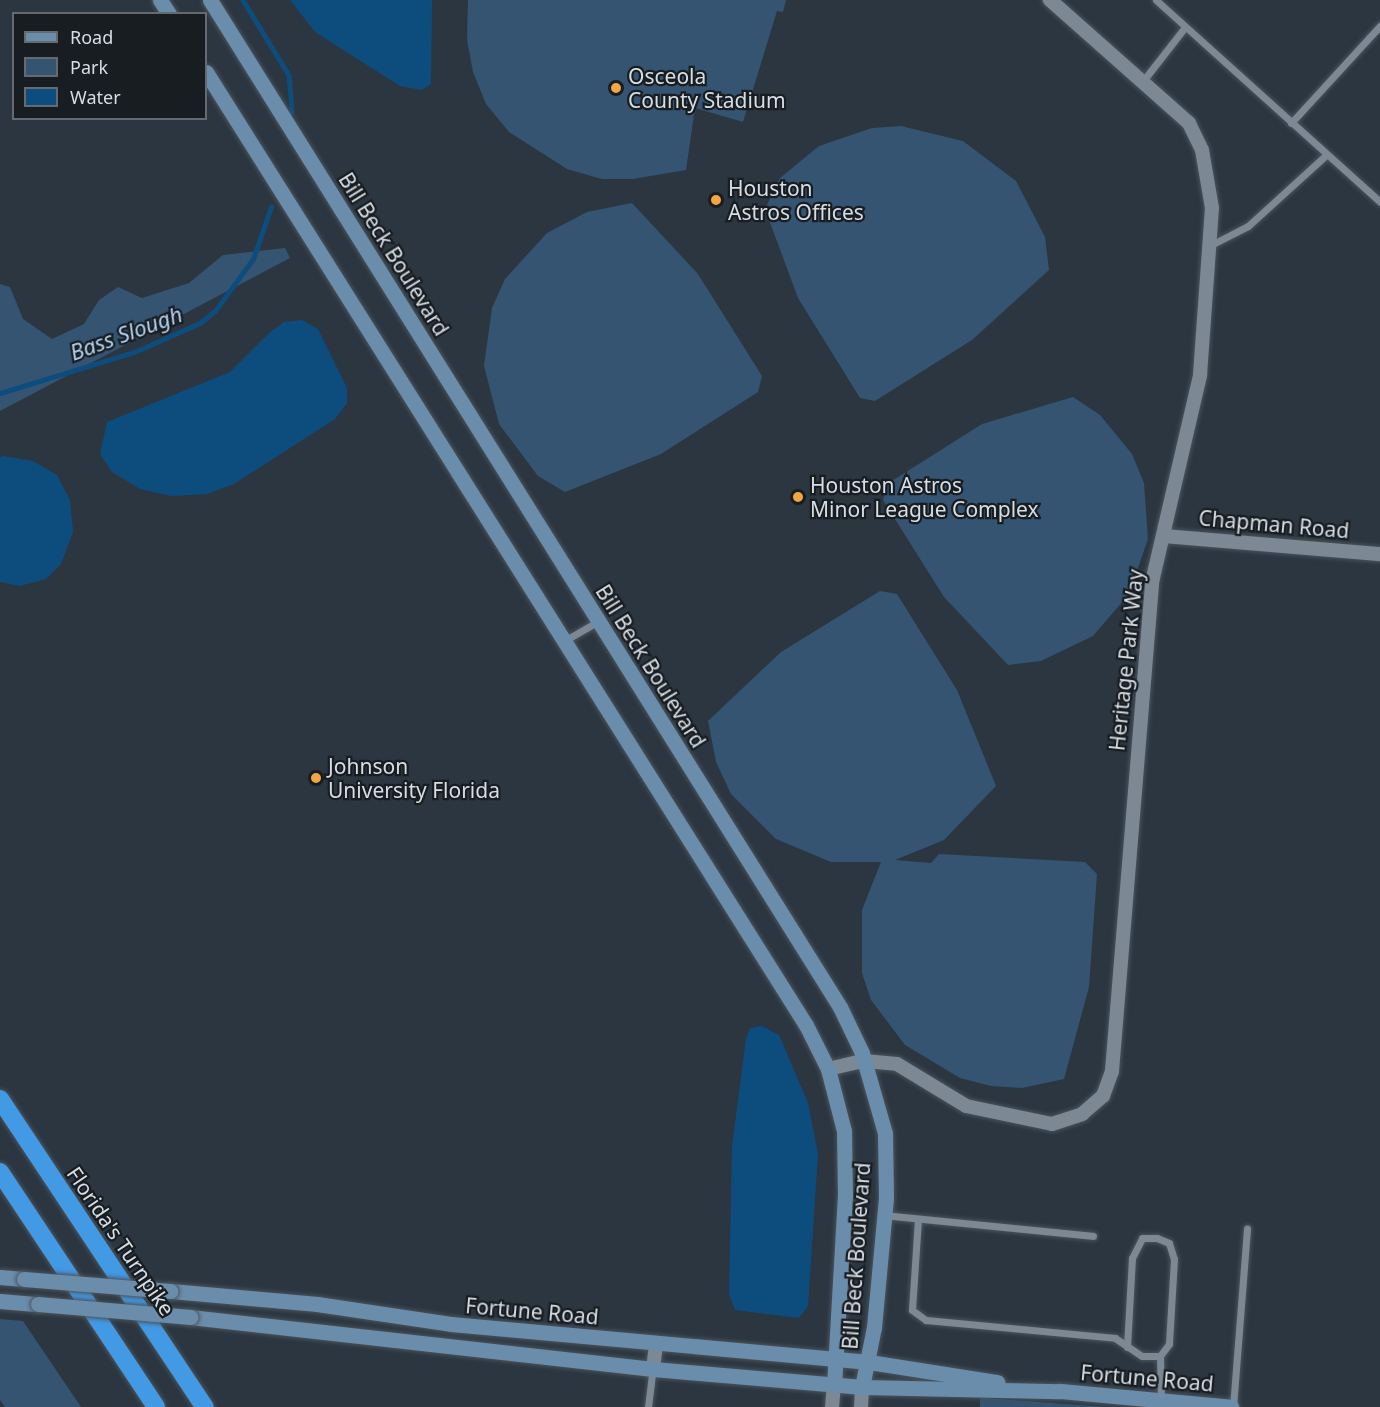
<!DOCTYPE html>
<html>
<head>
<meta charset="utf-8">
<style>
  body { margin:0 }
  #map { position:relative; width:1380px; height:1407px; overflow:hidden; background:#2b3640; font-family:"Noto Sans",sans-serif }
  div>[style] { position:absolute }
  .green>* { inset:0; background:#345472 }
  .water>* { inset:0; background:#0d4d7e }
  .stream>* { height:4.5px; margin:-2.25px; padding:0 2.25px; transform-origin:2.25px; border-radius:2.25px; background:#0d4d7e }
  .roads { filter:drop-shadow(0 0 2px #4a535c) drop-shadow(0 0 2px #4a535c) }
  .lane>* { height:7px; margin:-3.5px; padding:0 3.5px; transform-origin:3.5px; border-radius:3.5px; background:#7c8894 }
  .street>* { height:14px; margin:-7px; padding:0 7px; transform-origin:7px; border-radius:7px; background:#7c8894 }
  .secondary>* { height:15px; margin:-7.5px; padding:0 7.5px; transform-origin:7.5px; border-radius:7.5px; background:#6b8dac }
  .highway>* { height:18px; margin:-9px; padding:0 9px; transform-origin:9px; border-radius:9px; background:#4299e4 }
  .bridges { filter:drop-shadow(0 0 2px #4a535c) drop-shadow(0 0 2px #4a535c) }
  .secondary-bridge>* { height:15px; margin:-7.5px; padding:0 7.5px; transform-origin:7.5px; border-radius:7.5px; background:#6b8dac }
  .dots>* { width:16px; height:16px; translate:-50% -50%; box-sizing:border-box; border:3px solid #181d22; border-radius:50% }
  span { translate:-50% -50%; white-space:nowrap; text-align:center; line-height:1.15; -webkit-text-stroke:4.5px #181d22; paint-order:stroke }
  .poi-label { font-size:21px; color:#d6dde3 }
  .left { translate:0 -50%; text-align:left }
  .street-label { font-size:21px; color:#d6dde3 }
  .water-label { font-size:22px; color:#b4d2f0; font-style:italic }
  .legend { position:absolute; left:12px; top:12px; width:195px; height:108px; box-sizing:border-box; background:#181d22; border:2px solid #646a6f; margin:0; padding:8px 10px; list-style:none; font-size:18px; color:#d6dde3 }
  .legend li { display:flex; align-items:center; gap:12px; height:30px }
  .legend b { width:30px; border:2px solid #646a6f }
</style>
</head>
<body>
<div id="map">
  <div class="green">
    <i style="clip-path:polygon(468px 0,786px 0,783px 12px,777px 11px,743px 122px,695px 108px,686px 170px,633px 179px,602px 179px,567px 169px,509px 132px,486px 104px,473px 72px,467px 40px)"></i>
    <i style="clip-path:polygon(901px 126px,963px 141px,1016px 181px,1045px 237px,1049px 270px,972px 340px,875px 401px,860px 398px,798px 298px,765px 209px,780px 178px,819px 146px,872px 128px)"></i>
    <i style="clip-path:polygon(632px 203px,698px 274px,762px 376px,758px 392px,661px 454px,565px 492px,538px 476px,499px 424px,484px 366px,492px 308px,505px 279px,547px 233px,587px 212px)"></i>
    <i style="clip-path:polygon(285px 248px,290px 258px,0 411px,0 284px,10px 287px,23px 319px,52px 339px,84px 324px,99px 300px,118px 287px,142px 298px,189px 283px,223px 255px)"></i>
    <i style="clip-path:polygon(1073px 397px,1100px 415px,1132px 454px,1144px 483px,1148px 539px,1129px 594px,1093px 636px,1041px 661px,1008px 665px,944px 597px,883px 500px,887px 484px,982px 424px)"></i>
    <i style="clip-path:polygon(880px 591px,897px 594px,957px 690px,996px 786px,944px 840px,895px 860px,931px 863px,939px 854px,1085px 862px,1097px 874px,1089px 987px,1064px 1079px,1022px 1088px,991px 1086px,960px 1078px,905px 1045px,871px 1000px,862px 973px,862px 910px,881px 862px,831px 862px,776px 839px,731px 794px,716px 762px,708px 721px,781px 652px)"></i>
    <i style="clip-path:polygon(0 1319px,23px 1321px,81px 1407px,5px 1407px,0 1400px)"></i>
    <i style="clip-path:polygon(980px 1398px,986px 1398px,1106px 1407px,980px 1407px)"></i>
  </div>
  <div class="water">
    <i style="clip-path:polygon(290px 0,432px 0,431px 84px,422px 90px,400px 86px,315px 32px)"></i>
    <i style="clip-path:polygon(302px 320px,318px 329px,347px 388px,347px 403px,335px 419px,234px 484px,207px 494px,171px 496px,140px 489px,112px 472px,100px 454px,107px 422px,230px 372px,269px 333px,284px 322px)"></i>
    <i style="clip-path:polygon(4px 456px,33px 461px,57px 475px,70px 500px,73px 532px,61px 564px,46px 579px,20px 586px,0 582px,0 457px)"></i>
    <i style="clip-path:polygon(762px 1026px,779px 1035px,808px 1103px,818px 1154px,808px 1306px,799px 1318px,735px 1310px,729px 1294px,732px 1146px,746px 1039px,750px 1028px)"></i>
  </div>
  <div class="stream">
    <i style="left:243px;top:0;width:88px;rotate:58.5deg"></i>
    <i style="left:289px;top:75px;width:37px;rotate:85deg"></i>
    <i style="left:0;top:393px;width:140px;rotate:-17deg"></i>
    <i style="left:134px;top:352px;width:72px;rotate:-23.7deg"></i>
    <i style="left:200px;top:323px;width:19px;rotate:-39deg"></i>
    <i style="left:215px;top:311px;width:64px;rotate:-53.8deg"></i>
    <i style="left:253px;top:259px;width:55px;rotate:-70.9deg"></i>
  </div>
  <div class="roads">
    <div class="lane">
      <i style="left:1156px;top:0;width:302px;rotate:42deg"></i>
      <i style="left:1143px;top:81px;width:68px;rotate:-52.1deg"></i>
      <i style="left:1291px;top:123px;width:132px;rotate:-47.5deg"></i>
      <i style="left:1209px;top:246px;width:44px;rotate:-27.1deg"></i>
      <i style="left:1248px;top:226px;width:105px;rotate:-42.3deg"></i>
      <i style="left:564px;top:641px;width:39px;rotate:-30deg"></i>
      <i style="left:884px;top:1215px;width:210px;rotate:5.7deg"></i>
      <i style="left:918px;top:1219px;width:91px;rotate:93.8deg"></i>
      <i style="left:912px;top:1310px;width:17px;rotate:36deg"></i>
      <i style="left:926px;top:1320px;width:190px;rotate:5.4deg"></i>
      <i style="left:1115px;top:1338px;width:32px;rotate:34deg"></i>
      <i style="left:1142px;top:1356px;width:18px"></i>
      <i style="left:1160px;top:1356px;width:44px;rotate:88.7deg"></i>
      <i style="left:1127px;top:1347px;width:89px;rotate:-86.8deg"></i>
      <i style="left:1132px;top:1258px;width:22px;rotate:-63deg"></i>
      <i style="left:1142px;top:1238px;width:15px"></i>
      <i style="left:1157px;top:1238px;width:13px;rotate:23deg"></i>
      <i style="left:1169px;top:1243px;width:17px;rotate:73deg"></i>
      <i style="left:1174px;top:1259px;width:85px;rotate:93.4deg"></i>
      <i style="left:1169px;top:1344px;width:15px;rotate:127deg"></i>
      <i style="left:648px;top:1407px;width:38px;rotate:-83deg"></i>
      <i style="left:1233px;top:1407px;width:179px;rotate:-85.5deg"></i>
    </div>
    <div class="street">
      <i style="left:1165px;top:536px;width:216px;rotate:4.8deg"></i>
      <i style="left:828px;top:1069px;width:37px;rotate:-13deg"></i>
      <i style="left:864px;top:1061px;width:33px;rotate:5deg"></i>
      <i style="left:897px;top:1064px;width:81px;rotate:31.3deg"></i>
      <i style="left:966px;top:1106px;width:88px;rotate:11.8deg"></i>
      <i style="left:1052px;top:1124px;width:32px;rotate:-18deg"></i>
      <i style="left:1082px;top:1114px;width:28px;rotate:-41deg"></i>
      <i style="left:1103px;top:1096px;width:27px;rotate:-70deg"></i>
      <i style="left:1112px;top:1071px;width:491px;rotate:-85.3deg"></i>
      <i style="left:1152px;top:582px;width:212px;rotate:-76.9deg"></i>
      <i style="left:1200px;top:375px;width:167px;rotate:-85.9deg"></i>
      <i style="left:1212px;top:208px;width:59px;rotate:-99.8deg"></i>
      <i style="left:1202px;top:150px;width:30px;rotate:-116deg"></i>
      <i style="left:1189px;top:123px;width:186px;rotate:-138.5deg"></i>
      <i style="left:653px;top:1369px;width:26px;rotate:-83deg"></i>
      <i style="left:832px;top:1407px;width:22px;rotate:-85deg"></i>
      <i style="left:861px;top:1407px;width:20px;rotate:-87deg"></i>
    </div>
    <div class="secondary">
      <i style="left:160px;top:0;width:17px;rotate:57deg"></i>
      <i style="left:210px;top:0;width:1188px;rotate:57.97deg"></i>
      <i style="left:840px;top:1007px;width:51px;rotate:64.4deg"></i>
      <i style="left:862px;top:1053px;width:83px;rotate:74deg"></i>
      <i style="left:885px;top:1133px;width:65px;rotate:89.1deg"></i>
      <i style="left:886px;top:1198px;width:130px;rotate:95.3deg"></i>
      <i style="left:874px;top:1327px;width:61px;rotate:101.3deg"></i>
      <i style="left:206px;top:72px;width:1126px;rotate:57.81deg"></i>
      <i style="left:806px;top:1025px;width:49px;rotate:63.4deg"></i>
      <i style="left:828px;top:1069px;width:64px;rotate:75.5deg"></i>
      <i style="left:844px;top:1131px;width:64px;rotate:89.1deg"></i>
      <i style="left:845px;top:1195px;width:190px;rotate:93.3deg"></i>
      <i style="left:0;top:1277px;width:24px;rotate:5deg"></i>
      <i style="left:171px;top:1291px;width:147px;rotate:5.1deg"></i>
      <i style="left:317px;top:1304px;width:135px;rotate:8.5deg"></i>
      <i style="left:451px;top:1324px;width:420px;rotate:5.2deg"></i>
      <i style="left:869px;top:1362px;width:130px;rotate:8.9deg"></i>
      <i style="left:0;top:1301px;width:38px;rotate:5deg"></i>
      <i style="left:190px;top:1317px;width:466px;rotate:6.4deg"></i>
      <i style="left:653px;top:1369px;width:210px;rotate:4.9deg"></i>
      <i style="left:862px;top:1387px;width:198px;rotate:1.2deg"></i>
      <i style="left:1060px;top:1391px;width:172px;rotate:5.3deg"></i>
    </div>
    <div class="highway">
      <i style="left:0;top:1099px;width:370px;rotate:56.4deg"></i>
      <i style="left:0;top:1172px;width:282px;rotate:56.4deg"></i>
    </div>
  </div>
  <div class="bridges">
    <div class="secondary-bridge">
      <i style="left:24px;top:1279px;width:147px;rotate:4.7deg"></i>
      <i style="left:38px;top:1304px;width:153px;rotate:4.9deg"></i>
    </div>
  </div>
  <div class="dots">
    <i style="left:616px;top:88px;background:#f3a443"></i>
    <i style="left:716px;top:200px;background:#f3a443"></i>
    <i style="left:798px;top:497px;background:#f3a443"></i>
    <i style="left:316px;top:778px;background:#f3a443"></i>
  </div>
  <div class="poi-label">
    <span class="left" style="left:628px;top:88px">Osceola<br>County Stadium</span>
    <span class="left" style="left:728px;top:200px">Houston<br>Astros Offices</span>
    <span class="left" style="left:810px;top:497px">Houston Astros<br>Minor League Complex</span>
    <span class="left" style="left:328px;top:778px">Johnson<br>University Florida</span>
  </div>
  <div class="street-label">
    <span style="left:394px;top:254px;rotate:58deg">Bill Beck Boulevard</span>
    <span style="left:1274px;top:524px;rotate:5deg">Chapman Road</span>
    <span style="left:1126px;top:660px;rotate:-84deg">Heritage Park Way</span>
    <span style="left:651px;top:666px;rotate:58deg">Bill Beck Boulevard</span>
    <span style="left:121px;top:1241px;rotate:56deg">Florida's Turnpike</span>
    <span style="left:856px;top:1256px;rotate:-86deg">Bill Beck Boulevard</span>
    <span style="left:532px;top:1311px;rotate:5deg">Fortune Road</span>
    <span style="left:1147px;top:1378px;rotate:5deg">Fortune Road</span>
  </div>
  <div class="water-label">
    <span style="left:126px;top:333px;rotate:-20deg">Bass Slough</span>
  </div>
  <ul class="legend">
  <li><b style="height:8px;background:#6b8dac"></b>Road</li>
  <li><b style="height:16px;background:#345472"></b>Park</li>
  <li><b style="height:16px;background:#0d4d7e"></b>Water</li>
  </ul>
</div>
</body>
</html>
